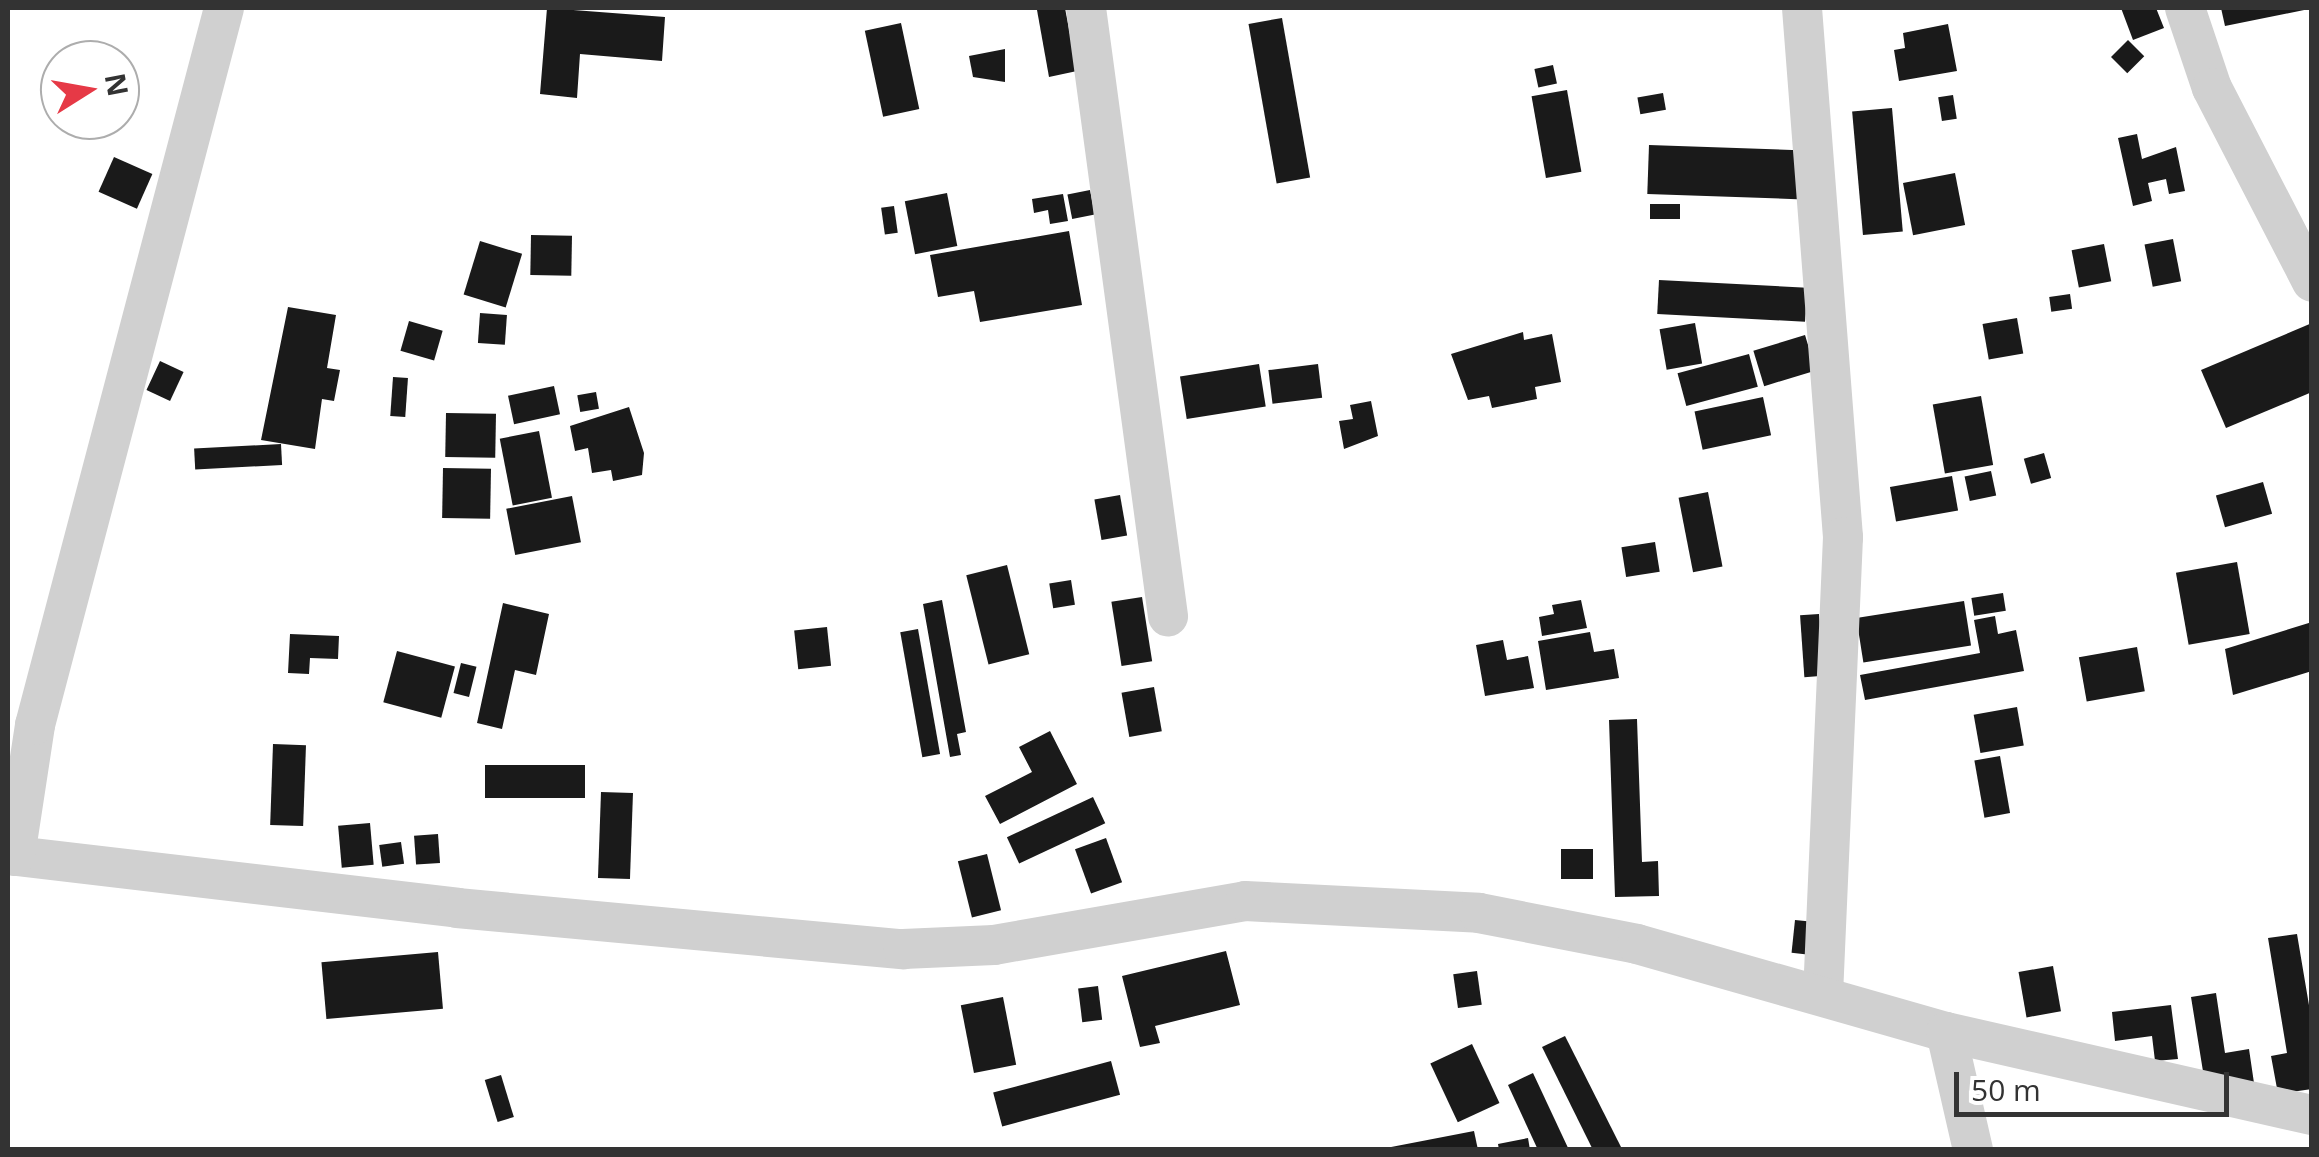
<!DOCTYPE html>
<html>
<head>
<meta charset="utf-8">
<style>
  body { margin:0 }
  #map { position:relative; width:2319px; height:1157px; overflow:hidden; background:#fff; font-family:"Open Sans",sans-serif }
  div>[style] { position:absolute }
  .building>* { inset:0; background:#1a1a1a; transform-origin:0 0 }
  .minor>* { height:40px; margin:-20px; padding:0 20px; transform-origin:20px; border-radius:20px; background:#d0d0d0 }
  span { translate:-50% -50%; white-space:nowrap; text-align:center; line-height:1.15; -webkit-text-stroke:10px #fff; paint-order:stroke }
  .frame { position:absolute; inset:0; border:10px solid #333; pointer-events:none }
  .north { position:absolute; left:40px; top:40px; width:100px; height:100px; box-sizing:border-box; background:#fff; border:2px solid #adadad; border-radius:50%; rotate:79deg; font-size:28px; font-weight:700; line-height:40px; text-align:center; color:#333 }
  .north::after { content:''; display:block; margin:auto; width:35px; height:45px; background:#e63946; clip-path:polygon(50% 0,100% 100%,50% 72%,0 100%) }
  .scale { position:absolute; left:1954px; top:1072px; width:275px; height:45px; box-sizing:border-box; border:5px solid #333; border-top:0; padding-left:12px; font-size:30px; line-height:35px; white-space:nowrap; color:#333; -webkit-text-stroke:8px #fff; paint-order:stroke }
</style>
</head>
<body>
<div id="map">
  <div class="building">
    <i style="clip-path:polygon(547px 8px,665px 17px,662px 61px,580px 54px,577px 98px,540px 94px)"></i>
    <i style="clip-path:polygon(1052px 8px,1065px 8px,1077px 71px,1049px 77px,1037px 10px)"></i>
    <i style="clip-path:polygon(2121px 8px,2156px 8px,2164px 28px,2133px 40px)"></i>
    <i style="clip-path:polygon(2221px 8px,2308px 8px,2309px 9px,2225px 26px)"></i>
    <i style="left:1282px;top:18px;width:162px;height:34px;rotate:80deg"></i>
    <i style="left:901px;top:23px;width:88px;height:37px;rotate:78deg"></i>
    <i style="clip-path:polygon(1948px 24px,1957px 71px,1899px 81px,1894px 50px,1905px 48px,1903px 33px)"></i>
    <i style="left:2128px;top:40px;width:23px;height:24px;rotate:45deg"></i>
    <i style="clip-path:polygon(1005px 49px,1005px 82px,973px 77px,969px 56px)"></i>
    <i style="left:1553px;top:65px;width:19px;height:19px;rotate:78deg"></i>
    <i style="left:1567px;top:90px;width:83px;height:36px;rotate:80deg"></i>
    <i style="left:1663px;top:93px;width:17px;height:26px;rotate:80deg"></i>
    <i style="left:1953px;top:95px;width:24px;height:15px;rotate:81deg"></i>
    <i style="left:1892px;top:108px;width:124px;height:40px;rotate:85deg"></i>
    <i style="clip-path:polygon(2137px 134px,2142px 159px,2176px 147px,2185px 191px,2169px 194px,2166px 179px,2148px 183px,2152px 201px,2133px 206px,2118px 138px)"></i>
    <i style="left:1649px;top:145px;width:150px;height:49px;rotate:2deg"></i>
    <i style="left:114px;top:157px;width:42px;height:38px;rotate:24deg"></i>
    <i style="left:1955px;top:173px;width:53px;height:53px;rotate:79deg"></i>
    <i style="left:1090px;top:190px;width:25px;height:23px;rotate:79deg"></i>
    <i style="left:947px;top:193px;width:54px;height:43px;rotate:79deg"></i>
    <i style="clip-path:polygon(1063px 194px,1068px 221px,1050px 224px,1048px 210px,1034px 213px,1032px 199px)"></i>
    <i style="left:1650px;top:204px;width:30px;height:15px"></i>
    <i style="left:894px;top:206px;width:27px;height:13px;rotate:82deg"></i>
    <i style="clip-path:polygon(1069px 231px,1082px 305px,980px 322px,974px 291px,938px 297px,930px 255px)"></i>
    <i style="left:531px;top:235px;width:41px;height:40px;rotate:1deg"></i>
    <i style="left:2173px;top:239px;width:43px;height:29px;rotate:79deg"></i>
    <i style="left:480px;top:241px;width:44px;height:56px;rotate:17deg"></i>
    <i style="left:2104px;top:244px;width:38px;height:33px;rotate:79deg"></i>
    <i style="left:1659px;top:280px;width:148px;height:34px;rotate:3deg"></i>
    <i style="left:2070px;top:294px;width:15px;height:21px;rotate:82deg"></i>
    <i style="clip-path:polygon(288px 307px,336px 315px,327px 368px,340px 370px,334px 401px,322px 399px,315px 449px,261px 440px)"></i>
    <i style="left:480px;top:313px;width:27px;height:30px;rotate:4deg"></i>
    <i style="left:2017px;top:318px;width:36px;height:35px;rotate:80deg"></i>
    <i style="left:409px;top:321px;width:35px;height:31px;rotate:16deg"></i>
    <i style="left:1695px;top:323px;width:41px;height:36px;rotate:80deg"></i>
    <i style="clip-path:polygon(2312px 323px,2312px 392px,2226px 428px,2201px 370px)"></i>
    <i style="clip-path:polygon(1523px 332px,1524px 340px,1552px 334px,1561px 382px,1535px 387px,1537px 399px,1492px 408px,1489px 396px,1468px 400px,1451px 354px)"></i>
    <i style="left:1805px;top:335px;width:37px;height:54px;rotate:73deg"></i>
    <i style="left:1749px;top:354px;width:34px;height:74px;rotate:75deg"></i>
    <i style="left:160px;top:361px;width:26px;height:32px;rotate:25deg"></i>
    <i style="left:1259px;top:364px;width:43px;height:80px;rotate:81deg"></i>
    <i style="left:1318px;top:364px;width:34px;height:50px;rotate:83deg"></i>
    <i style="left:393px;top:377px;width:15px;height:39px;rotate:4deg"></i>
    <i style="left:554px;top:386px;width:29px;height:47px;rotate:78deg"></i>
    <i style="left:596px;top:392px;width:17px;height:19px;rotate:80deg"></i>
    <i style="left:1981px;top:396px;width:70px;height:49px;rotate:80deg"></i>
    <i style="left:1763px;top:397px;width:39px;height:70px;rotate:78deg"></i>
    <i style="clip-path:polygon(1371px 401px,1378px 436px,1344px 449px,1339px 421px,1353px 419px,1350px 405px)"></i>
    <i style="clip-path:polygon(629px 407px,644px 453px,642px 475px,613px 481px,611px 470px,592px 473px,588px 448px,575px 451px,570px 426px)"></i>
    <i style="left:446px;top:413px;width:50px;height:44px;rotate:1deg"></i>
    <i style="left:539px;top:431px;width:68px;height:40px;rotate:79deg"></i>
    <i style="left:281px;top:444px;width:21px;height:87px;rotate:87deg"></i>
    <i style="left:2044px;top:453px;width:26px;height:21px;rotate:74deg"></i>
    <i style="left:443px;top:468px;width:48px;height:50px;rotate:1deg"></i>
    <i style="left:1991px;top:471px;width:25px;height:27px;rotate:78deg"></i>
    <i style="left:1952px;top:476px;width:35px;height:63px;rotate:80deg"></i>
    <i style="left:2263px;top:482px;width:33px;height:49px;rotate:74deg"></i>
    <i style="left:1708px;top:492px;width:76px;height:30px;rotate:79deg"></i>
    <i style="left:1120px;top:495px;width:41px;height:26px;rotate:80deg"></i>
    <i style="left:572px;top:496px;width:47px;height:67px;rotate:79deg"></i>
    <i style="left:1655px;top:542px;width:30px;height:34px;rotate:81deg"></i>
    <i style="left:2237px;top:562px;width:73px;height:62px;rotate:80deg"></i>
    <i style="left:1007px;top:565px;width:92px;height:42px;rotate:76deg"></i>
    <i style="left:1071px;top:580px;width:25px;height:22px;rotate:81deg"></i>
    <i style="left:2003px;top:593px;width:18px;height:32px;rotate:81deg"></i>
    <i style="left:1142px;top:597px;width:65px;height:31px;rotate:81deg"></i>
    <i style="clip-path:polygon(942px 600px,966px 732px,957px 734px,961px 755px,950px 757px,923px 604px)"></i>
    <i style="clip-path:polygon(1581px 600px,1587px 628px,1542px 636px,1539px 617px,1554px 614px,1552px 605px)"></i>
    <i style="left:1964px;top:601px;width:45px;height:109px;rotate:81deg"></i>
    <i style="clip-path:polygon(503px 603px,549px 614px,536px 675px,515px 670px,502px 729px,477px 723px)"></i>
    <i style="left:1819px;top:614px;width:62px;height:19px;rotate:86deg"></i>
    <i style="clip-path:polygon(1995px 616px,1998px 634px,2016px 630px,2024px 671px,1865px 700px,1860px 675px,1980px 653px,1974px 620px)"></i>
    <i style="clip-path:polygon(2312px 622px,2312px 671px,2233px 695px,2225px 649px)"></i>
    <i style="left:827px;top:627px;width:39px;height:33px;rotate:84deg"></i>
    <i style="left:918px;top:629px;width:127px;height:18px;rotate:80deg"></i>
    <i style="clip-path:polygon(1590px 632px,1594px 652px,1614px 649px,1619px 678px,1546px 690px,1538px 641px)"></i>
    <i style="clip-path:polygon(290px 634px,339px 636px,338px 659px,310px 658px,309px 674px,288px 673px)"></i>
    <i style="clip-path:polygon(1503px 640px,1507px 660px,1528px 656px,1534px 688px,1485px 696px,1476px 645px)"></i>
    <i style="left:2137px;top:647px;width:45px;height:59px;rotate:80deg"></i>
    <i style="left:397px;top:651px;width:60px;height:53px;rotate:15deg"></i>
    <i style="left:461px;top:663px;width:16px;height:31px;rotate:14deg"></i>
    <i style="left:1154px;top:687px;width:45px;height:33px;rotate:80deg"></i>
    <i style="left:2017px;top:707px;width:39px;height:44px;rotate:80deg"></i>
    <i style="clip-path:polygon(1637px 719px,1642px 862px,1658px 861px,1659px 896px,1615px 897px,1609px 720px)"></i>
    <i style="clip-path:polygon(1050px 731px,1077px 784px,1000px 824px,985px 796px,1032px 772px,1019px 747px)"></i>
    <i style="left:273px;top:744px;width:33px;height:81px;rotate:2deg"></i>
    <i style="left:2000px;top:756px;width:58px;height:26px;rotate:80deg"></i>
    <i style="left:485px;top:765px;width:100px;height:33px"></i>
    <i style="left:601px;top:792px;width:32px;height:86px;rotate:2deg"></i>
    <i style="left:1093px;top:797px;width:29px;height:95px;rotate:65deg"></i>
    <i style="left:370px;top:823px;width:42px;height:32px;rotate:85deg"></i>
    <i style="left:438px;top:834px;width:29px;height:24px;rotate:86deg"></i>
    <i style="left:1106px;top:838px;width:47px;height:33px;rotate:70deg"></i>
    <i style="left:401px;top:842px;width:22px;height:22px;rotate:82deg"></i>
    <i style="left:1561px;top:849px;width:32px;height:30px"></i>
    <i style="left:987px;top:854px;width:58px;height:30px;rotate:76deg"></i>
    <i style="left:1795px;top:920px;width:20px;height:33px;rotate:6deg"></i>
    <i style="clip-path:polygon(2297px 934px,2312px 1023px,2312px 1089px,2278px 1094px,2271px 1056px,2287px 1053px,2268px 938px)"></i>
    <i style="clip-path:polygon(1226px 951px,1240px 1005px,1155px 1026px,1160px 1043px,1140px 1047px,1122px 976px)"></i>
    <i style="left:438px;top:952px;width:57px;height:117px;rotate:85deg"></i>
    <i style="left:2053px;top:966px;width:46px;height:35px;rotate:80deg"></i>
    <i style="left:1477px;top:971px;width:34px;height:24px;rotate:82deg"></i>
    <i style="left:1098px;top:986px;width:34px;height:20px;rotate:83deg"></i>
    <i style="clip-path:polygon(2216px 993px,2225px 1053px,2249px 1049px,2254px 1083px,2206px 1090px,2191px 997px)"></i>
    <i style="left:1003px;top:997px;width:69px;height:43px;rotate:79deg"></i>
    <i style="clip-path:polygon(2171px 1005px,2178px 1059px,2155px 1061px,2152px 1036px,2115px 1041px,2112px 1012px)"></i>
    <i style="clip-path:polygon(1565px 1036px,1621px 1147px,1617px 1150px,1593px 1150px,1542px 1047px)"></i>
    <i style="left:1472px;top:1044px;width:65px;height:46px;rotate:65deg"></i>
    <i style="left:1111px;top:1061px;width:35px;height:122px;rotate:75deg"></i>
    <i style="clip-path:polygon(1533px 1073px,1569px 1150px,1538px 1150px,1508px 1085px)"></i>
    <i style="left:501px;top:1075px;width:44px;height:17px;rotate:73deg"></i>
    <i style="clip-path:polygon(1474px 1131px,1478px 1150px,1386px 1150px,1386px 1148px)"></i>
    <i style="clip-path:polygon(1528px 1138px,1530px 1150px,1499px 1150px,1498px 1144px)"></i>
  </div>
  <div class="minor">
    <i style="left:1086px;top:8px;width:614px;rotate:82.32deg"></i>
    <i style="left:1802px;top:8px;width:531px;rotate:85.57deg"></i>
    <i style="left:1843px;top:537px;width:455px;rotate:92.5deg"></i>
    <i style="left:2185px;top:8px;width:84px;rotate:71.4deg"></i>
    <i style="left:2212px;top:88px;width:218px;rotate:62.7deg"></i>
    <i style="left:8px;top:855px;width:452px;rotate:6.7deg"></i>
    <i style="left:457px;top:908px;width:448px;rotate:5.3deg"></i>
    <i style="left:903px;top:949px;width:91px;rotate:-2.5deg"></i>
    <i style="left:994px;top:945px;width:255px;rotate:-9.9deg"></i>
    <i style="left:1245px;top:901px;width:234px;rotate:2.9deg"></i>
    <i style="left:1479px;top:913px;width:161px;rotate:11.1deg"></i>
    <i style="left:1637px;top:944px;width:321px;rotate:15.9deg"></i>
    <i style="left:1946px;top:1032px;width:375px;rotate:12.8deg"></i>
    <i style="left:15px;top:856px;width:133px;rotate:-81.3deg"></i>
    <i style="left:35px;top:725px;width:741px;rotate:-75.23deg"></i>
    <i style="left:1946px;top:1032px;width:121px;rotate:77.1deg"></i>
  </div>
  <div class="frame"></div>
  <div class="north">N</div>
  <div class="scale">50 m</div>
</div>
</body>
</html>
